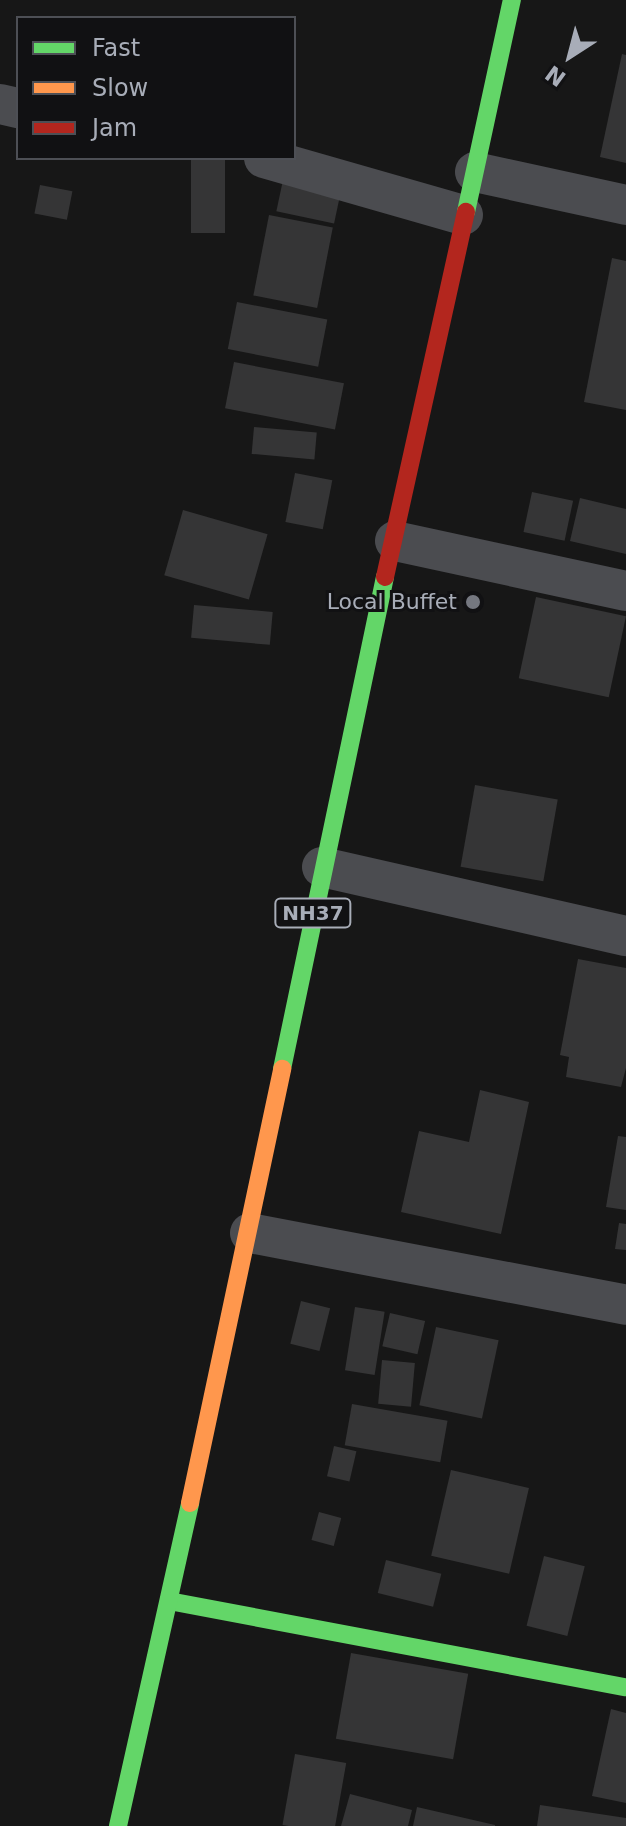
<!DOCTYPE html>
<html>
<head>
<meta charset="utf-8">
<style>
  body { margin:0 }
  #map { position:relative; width:626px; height:1826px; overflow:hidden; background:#171717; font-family:"DejaVu Sans",sans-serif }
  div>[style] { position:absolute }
  .building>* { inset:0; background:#353536; transform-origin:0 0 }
  .street>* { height:40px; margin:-20px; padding:0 20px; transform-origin:20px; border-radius:20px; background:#4b4c50 }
  .fast>* { height:18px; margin:-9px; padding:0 9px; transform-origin:9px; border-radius:9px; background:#63d668 }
  .slow>* { height:18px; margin:-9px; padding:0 9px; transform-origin:9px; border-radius:9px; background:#ff974d }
  .jam>* { height:18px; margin:-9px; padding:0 9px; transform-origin:9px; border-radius:9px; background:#b3261e }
  .dots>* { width:22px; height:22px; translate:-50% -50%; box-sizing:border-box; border:4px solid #111113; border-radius:50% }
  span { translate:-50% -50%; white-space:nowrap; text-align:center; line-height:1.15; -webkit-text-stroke:6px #111113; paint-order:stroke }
  .shield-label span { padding:2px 6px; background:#111113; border:2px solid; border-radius:6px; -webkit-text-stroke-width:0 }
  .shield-label { font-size:20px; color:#a8adb8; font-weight:700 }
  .poi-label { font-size:22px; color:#a8adb8 }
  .right { translate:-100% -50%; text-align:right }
  .legend { position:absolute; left:16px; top:16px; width:280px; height:144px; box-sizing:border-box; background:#111113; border:2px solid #4d4f55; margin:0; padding:10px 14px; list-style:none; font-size:24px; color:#a8adb8 }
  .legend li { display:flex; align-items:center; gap:16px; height:40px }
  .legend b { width:40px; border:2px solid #4d4f55 }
  .north { position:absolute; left:530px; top:16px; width:80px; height:80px; -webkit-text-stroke:6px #111113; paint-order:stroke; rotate:216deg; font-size:22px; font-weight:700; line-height:32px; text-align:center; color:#a8adb8 }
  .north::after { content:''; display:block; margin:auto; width:28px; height:36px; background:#a8adb8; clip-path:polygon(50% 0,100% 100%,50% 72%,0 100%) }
</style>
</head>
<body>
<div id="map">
  <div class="building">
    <i style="clip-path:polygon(622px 54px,626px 55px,626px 163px,600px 157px)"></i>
    <i style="left:191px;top:158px;width:34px;height:75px"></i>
    <i style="left:283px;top:180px;width:59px;height:32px;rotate:12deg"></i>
    <i style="left:40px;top:185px;width:33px;height:29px;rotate:11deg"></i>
    <i style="left:269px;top:215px;width:65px;height:82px;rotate:11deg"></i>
    <i style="clip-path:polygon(612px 258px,626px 261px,626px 410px,584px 402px)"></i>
    <i style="left:237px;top:302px;width:92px;height:48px;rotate:11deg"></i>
    <i style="left:234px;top:362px;width:112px;height:47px;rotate:11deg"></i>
    <i style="left:254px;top:427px;width:63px;height:27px;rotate:5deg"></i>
    <i style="left:295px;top:473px;width:38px;height:50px;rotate:11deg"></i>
    <i style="left:532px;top:492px;width:42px;height:41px;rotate:12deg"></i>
    <i style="clip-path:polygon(580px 498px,626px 509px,626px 554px,570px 541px)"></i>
    <i style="left:183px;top:510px;width:88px;height:68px;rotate:16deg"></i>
    <i style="left:536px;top:597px;width:92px;height:83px;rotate:12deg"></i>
    <i style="left:194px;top:605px;width:79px;height:33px;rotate:5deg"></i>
    <i style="left:475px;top:785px;width:84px;height:83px;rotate:10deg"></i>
    <i style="clip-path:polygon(578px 959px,626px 968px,626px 1068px,621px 1087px,566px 1077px,569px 1057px,560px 1055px)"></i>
    <i style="clip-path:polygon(480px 1090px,529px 1102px,501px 1234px,401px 1212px,419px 1131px,469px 1142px)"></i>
    <i style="clip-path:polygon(618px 1136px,626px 1137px,626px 1210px,606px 1207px)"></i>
    <i style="clip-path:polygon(619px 1223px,626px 1224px,626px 1250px,615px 1249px)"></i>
    <i style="left:301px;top:1301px;width:30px;height:44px;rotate:14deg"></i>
    <i style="left:355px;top:1307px;width:30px;height:64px;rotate:9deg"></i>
    <i style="left:390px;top:1313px;width:36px;height:34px;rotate:13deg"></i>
    <i style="left:436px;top:1327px;width:64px;height:80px;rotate:12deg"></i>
    <i style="left:382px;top:1360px;width:33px;height:44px;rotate:5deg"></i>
    <i style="left:352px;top:1404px;width:97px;height:42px;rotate:10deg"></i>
    <i style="left:334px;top:1446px;width:23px;height:31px;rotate:13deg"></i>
    <i style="left:451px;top:1470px;width:80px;height:88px;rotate:13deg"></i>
    <i style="left:319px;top:1512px;width:23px;height:29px;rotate:15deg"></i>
    <i style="left:544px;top:1556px;width:42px;height:72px;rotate:14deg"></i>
    <i style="left:386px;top:1560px;width:57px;height:34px;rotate:14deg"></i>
    <i style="left:351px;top:1653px;width:119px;height:87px;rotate:10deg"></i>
    <i style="clip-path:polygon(611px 1709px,626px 1713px,626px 1803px,592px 1796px)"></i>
    <i style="left:295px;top:1754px;width:52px;height:72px;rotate:10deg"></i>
    <i style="clip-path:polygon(350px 1794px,412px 1810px,408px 1826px,341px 1826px)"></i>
    <i style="clip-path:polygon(540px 1805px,626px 1818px,626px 1826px,537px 1826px)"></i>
    <i style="clip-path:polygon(417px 1807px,495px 1825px,495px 1826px,413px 1826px)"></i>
  </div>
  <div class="street">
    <i style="left:0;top:104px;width:18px;rotate:13deg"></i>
    <i style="left:264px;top:158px;width:207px;rotate:16deg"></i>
    <i style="left:475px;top:172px;width:155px;rotate:12.3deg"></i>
    <i style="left:395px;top:541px;width:236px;rotate:12.2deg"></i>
    <i style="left:322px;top:867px;width:312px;rotate:12.8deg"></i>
    <i style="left:250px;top:1233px;width:383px;rotate:10.8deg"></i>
  </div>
  <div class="fast">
    <i style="left:466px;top:212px;width:217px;rotate:-77.8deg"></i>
    <i style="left:282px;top:1069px;width:503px;rotate:-78.18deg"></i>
    <i style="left:169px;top:1601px;width:465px;rotate:10.7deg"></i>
    <i style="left:118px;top:1826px;width:331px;rotate:-77.4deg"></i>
  </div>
  <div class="slow">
    <i style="left:190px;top:1503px;width:444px;rotate:-78deg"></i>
  </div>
  <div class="jam">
    <i style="left:385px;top:577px;width:374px;rotate:-77.5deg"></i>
  </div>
  <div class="dots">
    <i style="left:473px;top:602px;background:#757880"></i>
  </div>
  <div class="shield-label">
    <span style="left:313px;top:913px">NH37</span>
  </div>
  <div class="poi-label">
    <span class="right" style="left:457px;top:602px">Local Buffet</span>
  </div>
  <ul class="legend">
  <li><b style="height:10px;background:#63d668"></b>Fast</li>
  <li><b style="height:10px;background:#ff974d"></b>Slow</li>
  <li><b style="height:10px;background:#b3261e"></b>Jam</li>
  </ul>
  <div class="north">N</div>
</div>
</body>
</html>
